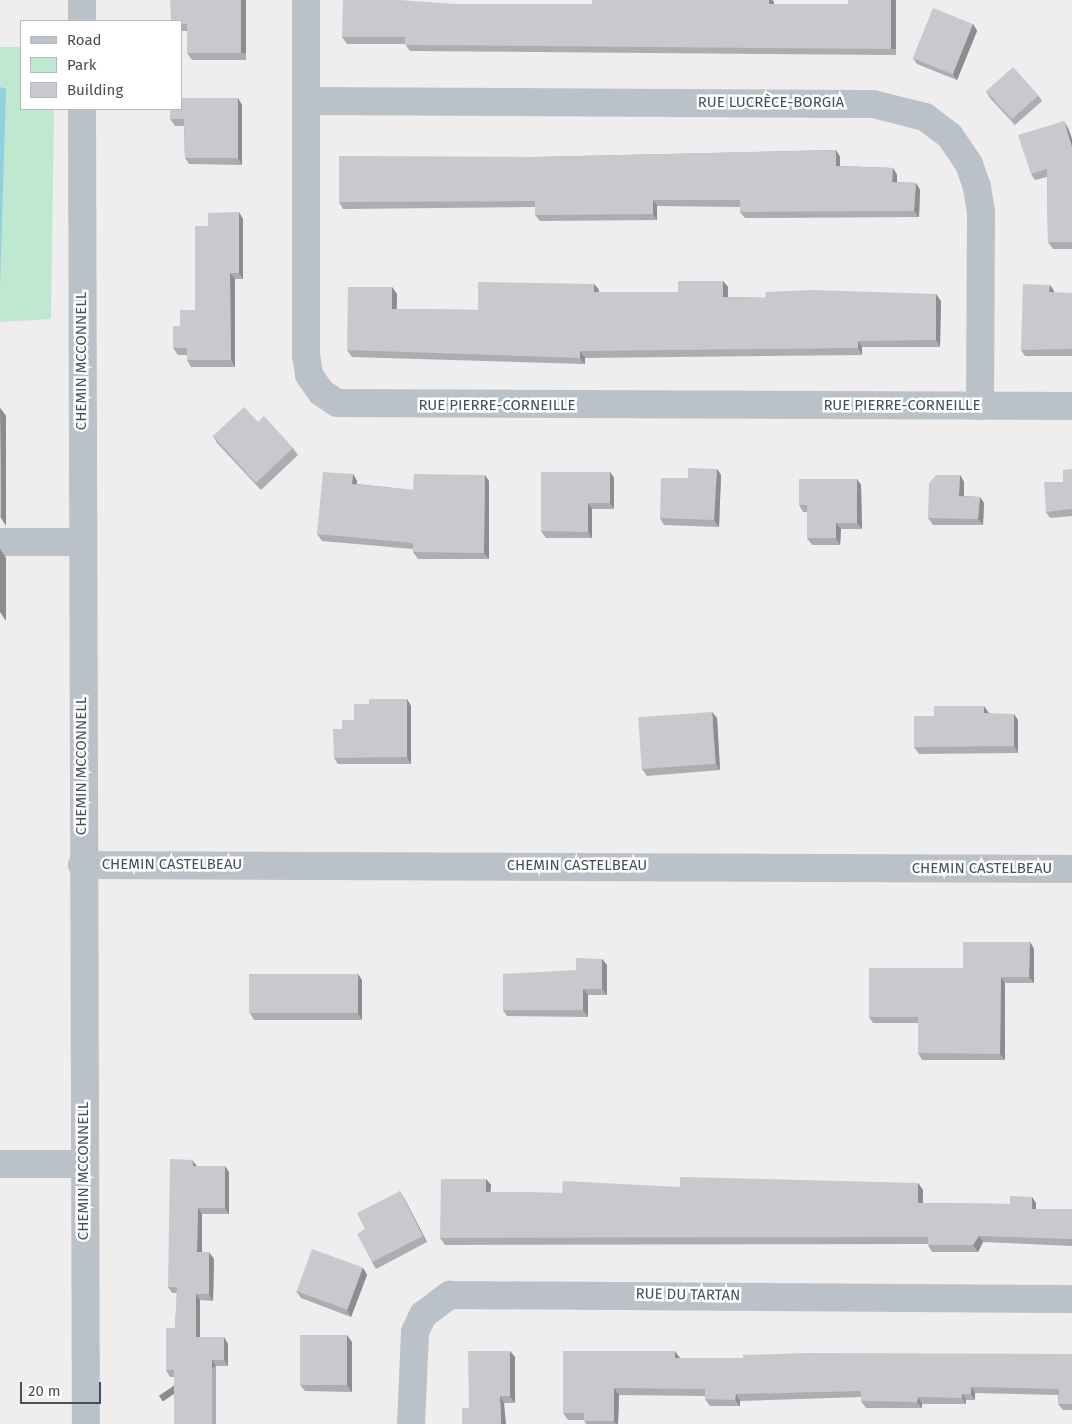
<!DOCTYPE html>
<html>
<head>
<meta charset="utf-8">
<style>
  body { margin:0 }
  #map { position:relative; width:1072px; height:1424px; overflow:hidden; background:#efeded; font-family:"Fira Sans",sans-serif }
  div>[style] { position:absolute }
  .green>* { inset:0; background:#bfe8d0 }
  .water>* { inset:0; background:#92cfe0 }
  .minor>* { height:28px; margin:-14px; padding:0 14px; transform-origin:14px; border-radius:14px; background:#bac1c8 }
  .wall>* { inset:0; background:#abadb2; transform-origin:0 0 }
  .shaded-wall>* { inset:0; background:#8b8d91; transform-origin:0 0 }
  .building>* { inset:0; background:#c7c9cf; transform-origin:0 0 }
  span { translate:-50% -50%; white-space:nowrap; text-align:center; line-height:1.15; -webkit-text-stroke:5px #fff; paint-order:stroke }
  .street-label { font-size:15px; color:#475058 }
  .legend { position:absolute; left:20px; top:20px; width:162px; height:90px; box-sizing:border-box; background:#fff; border:1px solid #b5b9bc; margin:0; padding:6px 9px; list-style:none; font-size:15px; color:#475058 }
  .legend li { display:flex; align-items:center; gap:10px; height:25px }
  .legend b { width:25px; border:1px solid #b5b9bc }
  .scale { position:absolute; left:20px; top:1382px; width:81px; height:22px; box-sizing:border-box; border:2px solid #475058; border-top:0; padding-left:6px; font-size:15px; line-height:18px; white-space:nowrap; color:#475058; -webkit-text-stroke:4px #fff; paint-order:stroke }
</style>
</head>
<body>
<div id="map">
  <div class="green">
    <i style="clip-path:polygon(0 47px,21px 47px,21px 109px,54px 109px,51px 319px,0 322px)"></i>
  </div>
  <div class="water">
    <i style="clip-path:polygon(0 87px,6px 89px,0 288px)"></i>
  </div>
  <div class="minor">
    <i style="left:82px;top:0;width:21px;rotate:90deg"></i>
    <i style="left:306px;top:0;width:355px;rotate:90deg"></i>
    <i style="left:306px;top:355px;width:20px;rotate:81deg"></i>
    <i style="left:309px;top:375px;width:21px;rotate:55deg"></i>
    <i style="left:321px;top:392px;width:19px;rotate:35deg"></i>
    <i style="left:337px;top:403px;width:735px;rotate:0.23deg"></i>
    <i style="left:307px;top:101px;width:566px;rotate:0.3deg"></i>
    <i style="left:873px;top:104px;width:54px;rotate:14deg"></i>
    <i style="left:925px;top:117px;width:31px;rotate:37deg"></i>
    <i style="left:950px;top:136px;width:34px;rotate:56deg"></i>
    <i style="left:969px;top:164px;width:24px;rotate:71deg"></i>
    <i style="left:977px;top:187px;width:25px;rotate:81deg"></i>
    <i style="left:981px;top:212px;width:194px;rotate:90.3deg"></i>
    <i style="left:82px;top:109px;width:1315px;rotate:89.83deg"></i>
    <i style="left:0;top:542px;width:82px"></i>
    <i style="left:82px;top:865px;width:990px;rotate:0.23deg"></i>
    <i style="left:0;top:1164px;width:84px"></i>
    <i style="left:411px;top:1424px;width:92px;rotate:-87.5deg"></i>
    <i style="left:415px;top:1332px;width:19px;rotate:-65deg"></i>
    <i style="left:423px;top:1315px;width:34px;rotate:-37deg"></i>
    <i style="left:450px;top:1295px;width:622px;rotate:0.37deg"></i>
  </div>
  <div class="wall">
    <i style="clip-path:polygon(170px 0,246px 0,246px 60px,192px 60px,187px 53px,187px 31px,181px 31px,181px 21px)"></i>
    <i style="clip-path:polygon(592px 0,772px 0,774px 2px,774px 4px,848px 4px,848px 0,896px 0,896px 55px,410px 51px,405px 44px,347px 44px,342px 37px,455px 4px,592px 4px)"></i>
    <i style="clip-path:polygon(973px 24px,977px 31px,957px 80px,917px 64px,913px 58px)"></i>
    <i style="clip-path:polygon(986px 91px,1038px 95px,1042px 101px,1015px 125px,990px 98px)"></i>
    <i style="clip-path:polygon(238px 98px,242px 105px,242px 165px,189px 164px,185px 158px,184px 126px,175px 126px,170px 119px)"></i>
    <i style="clip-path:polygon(1068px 128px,1072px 139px,1072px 249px,1053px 249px,1048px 242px,1047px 177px,1035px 180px,1031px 174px)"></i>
    <i style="clip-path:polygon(836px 150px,840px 157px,840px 166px,893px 168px,897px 175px,897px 182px,916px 183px,920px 190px,919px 217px,745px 218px,740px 212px,740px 207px,657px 206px,657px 220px,540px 221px,535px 215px,535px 207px,343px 209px,339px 202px,535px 157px)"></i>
    <i style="clip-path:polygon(243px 219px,243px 279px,235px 279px,235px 367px,191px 367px,187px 360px,187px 355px,178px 355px,173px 348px,180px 326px,195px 310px,208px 226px)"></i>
    <i style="clip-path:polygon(723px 281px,728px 287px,728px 297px,941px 301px,940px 347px,862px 347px,862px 355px,585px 358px,585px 364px,352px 357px,347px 350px,392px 287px,397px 294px,397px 309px,478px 310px,594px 284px,599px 290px,599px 292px,678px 292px)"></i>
    <i style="clip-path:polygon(1050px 285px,1054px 291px,1054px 293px,1072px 293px,1072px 356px,1025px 356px,1021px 350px)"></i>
    <i style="left:0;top:408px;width:10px;height:119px;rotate:53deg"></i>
    <i style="clip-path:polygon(258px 422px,293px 448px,298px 455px,261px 490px,217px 443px,213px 436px)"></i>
    <i style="clip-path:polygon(717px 469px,721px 475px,719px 527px,664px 525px,660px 518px,688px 478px)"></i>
    <i style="clip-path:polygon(1072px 469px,1072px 516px,1050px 518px,1046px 512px,1063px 482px)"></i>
    <i style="clip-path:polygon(610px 472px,614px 478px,614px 509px,592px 509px,592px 538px,546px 538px,541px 531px)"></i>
    <i style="clip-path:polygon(353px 474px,357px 481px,357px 484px,413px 490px,489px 481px,489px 559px,418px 559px,413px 552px,413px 549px,322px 541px,317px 534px)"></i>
    <i style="clip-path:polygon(960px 475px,964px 482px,964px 496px,980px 497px,984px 503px,983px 525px,933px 525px,928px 518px)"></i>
    <i style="clip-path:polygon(857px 479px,861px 485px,862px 529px,841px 529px,840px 545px,812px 545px,807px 538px,807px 512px,803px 512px,799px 505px)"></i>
    <i style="left:0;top:549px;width:11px;height:72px;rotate:56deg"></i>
    <i style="clip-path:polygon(407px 699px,411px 706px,411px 764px,338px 764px,334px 758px,342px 729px,354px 720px,369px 704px)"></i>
    <i style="clip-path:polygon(989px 713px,1018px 720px,1018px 753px,919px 754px,914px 747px,934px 716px)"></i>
    <i style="clip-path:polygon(717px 718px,720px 770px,647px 776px,642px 769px)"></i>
    <i style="clip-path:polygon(1030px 942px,1034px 949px,1034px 983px,1005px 983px,1005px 1060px,922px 1060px,918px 1053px,918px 1023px,873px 1023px,869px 1017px,963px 968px)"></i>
    <i style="clip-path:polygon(602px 959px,607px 965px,607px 995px,588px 995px,588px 1017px,507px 1016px,503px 1010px,576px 970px)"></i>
    <i style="clip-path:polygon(362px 980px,362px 1020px,254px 1020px,250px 1013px)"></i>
    <i style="clip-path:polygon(197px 1166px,229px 1172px,229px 1214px,202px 1214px,202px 1252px,214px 1259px,213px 1301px,200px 1300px,200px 1337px,228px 1344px,228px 1366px,216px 1366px,216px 1424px,174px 1424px,174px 1377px,170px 1377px,166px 1370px,175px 1328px,177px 1293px,172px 1293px,168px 1287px)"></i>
    <i style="clip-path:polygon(486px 1179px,491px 1185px,490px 1192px,562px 1193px,680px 1187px,918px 1183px,923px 1190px,923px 1203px,1010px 1204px,1032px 1197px,1036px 1203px,1036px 1209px,1072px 1209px,1072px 1246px,983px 1242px,978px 1252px,932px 1252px,928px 1245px,928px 1244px,445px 1245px,440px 1238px)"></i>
    <i style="clip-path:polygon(400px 1191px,404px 1198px,427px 1242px,376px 1269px,372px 1262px,365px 1229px)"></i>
    <i style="clip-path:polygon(363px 1268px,367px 1275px,351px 1317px,301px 1298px,296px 1291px)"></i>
    <i style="clip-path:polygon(352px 1342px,352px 1392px,305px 1391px,300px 1385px)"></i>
    <i style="clip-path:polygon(563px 1351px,680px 1358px,743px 1358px,1072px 1354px,1072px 1410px,1063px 1410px,1058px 1404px,1058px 1395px,975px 1393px,975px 1400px,966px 1400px,966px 1404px,922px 1404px,922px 1408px,866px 1408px,861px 1401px,861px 1397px,740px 1401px,740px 1406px,710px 1406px,705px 1399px,705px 1396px,619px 1395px,618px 1424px,586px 1424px,584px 1420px,568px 1420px,563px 1413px)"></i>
    <i style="clip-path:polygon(515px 1357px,515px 1403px,504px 1403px,469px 1408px)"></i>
  </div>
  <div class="shaded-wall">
    <i style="left:241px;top:0;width:5px;height:53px"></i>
    <i style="clip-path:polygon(769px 0,772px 0,774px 2px,774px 10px,769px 4px)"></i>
    <i style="left:891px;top:0;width:5px;height:49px"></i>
    <i style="clip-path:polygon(973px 24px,977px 31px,957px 80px,953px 74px)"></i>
    <i style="clip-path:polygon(238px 98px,242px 105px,242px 165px,238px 158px)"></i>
    <i style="clip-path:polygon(1064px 121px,1068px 128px,1072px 139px,1072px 147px)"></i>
    <i style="clip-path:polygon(836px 150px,840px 157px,840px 172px,836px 166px)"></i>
    <i style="clip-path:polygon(893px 168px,897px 175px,897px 188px,892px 182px)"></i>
    <i style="clip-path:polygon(916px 183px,920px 190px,919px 217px,914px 211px)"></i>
    <i style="clip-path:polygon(653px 200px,657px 206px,657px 220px,653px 214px)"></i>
    <i style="clip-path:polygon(239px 212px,243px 219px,243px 279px,239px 273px)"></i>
    <i style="clip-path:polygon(230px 273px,235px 279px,235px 367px,231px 360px)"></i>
    <i style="clip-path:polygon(723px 281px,728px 287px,728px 304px,723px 297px)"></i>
    <i style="clip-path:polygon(594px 284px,599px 290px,599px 298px,594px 292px)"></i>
    <i style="clip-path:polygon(1050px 285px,1054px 291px,1054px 299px,1049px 292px)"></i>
    <i style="clip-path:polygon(392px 287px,397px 294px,396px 316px,392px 309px)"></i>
    <i style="clip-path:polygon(936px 294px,941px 301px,940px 347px,936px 340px)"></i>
    <i style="clip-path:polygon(858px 341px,862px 347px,862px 355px,858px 348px)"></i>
    <i style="clip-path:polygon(580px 351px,585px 358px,585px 364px,580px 358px)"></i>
    <i style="clip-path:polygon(0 408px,6px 416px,6px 526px,1px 518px)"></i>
    <i style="clip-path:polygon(717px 469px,721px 475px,719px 527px,714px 520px)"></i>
    <i style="clip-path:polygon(610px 472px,614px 478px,614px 509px,610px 503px)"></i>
    <i style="clip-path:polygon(353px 474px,357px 481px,356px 490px,352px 484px)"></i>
    <i style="clip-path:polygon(485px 475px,489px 481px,489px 559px,484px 553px)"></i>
    <i style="clip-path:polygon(960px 475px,964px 482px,964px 503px,959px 496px)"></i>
    <i style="clip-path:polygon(857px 479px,861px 485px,862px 529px,857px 523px)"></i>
    <i style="clip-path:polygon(980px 497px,984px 503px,983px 525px,978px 519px)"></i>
    <i style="clip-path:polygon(588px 503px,592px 509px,592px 538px,588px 532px)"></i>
    <i style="clip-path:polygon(836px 523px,841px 529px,840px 545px,836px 538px)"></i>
    <i style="clip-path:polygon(0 549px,6px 558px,6px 621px,0 612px)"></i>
    <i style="clip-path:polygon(407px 699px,411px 706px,411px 764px,407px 757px)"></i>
    <i style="clip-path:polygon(984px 706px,989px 713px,989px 720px,984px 713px)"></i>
    <i style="clip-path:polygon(712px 712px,717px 718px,720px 770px,716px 764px)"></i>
    <i style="clip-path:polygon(1014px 714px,1018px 720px,1018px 753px,1014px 746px)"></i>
    <i style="clip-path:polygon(1030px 942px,1034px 949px,1034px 983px,1029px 977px)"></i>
    <i style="clip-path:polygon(602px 959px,607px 965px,607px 995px,602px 989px)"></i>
    <i style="clip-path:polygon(358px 974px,362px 980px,362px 1020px,358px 1014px)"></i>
    <i style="clip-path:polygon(1001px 977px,1005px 983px,1005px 1060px,1000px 1054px)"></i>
    <i style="clip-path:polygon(583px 989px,588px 995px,588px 1017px,583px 1010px)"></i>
    <i style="clip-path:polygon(192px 1160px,197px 1166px,193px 1166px)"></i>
    <i style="clip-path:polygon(225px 1166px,229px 1172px,229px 1214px,225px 1208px)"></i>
    <i style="clip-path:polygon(486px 1179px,491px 1185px,490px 1199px,486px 1192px)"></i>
    <i style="clip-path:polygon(918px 1183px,923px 1190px,923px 1210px,918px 1203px)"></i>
    <i style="clip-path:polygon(400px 1191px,404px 1198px,427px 1242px,423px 1236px)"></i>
    <i style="clip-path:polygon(1032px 1197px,1036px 1203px,1036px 1215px,1032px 1209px)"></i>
    <i style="clip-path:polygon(198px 1208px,202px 1214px,202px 1259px,197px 1252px)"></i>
    <i style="clip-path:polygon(979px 1236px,983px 1242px,978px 1252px,973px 1245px)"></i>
    <i style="clip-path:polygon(209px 1252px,214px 1259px,213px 1301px,209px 1294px)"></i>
    <i style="clip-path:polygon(363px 1268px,367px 1275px,351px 1317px,347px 1310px)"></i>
    <i style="clip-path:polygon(196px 1294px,200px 1300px,200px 1344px,196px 1337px)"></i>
    <i style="clip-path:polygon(347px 1335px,352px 1342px,352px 1392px,347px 1385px)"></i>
    <i style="clip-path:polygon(224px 1337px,228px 1344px,228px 1366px,224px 1360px)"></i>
    <i style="clip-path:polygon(510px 1351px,515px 1357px,515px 1403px,510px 1396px)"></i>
    <i style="clip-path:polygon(675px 1351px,680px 1358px,675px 1358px)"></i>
    <i style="left:212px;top:1360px;width:7px;height:64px;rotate:56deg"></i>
    <i style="clip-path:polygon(971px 1387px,975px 1393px,975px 1400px,971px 1394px)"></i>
    <i style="clip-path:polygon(614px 1388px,619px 1395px,618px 1424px,616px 1424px,614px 1421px)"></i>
    <i style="clip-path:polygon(736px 1394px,740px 1401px,740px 1406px,735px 1400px)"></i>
    <i style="clip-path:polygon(962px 1394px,966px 1400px,966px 1404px,962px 1398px)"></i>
    <i style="clip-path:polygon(500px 1396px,504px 1403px,506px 1424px,501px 1424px)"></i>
    <i style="clip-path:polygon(918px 1397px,922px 1404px,922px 1408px,917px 1402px)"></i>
  </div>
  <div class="building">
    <i style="clip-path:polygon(170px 0,241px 0,241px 53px,187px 53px,187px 24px,181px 24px,181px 21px,171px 21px)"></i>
    <i style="clip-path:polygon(343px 0,399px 0,455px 4px,592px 4px,592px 0,769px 0,769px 4px,848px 4px,848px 0,891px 0,891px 49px,405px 45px,405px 37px,342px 37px)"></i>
    <i style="left:933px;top:8px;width:43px;height:54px;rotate:22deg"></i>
    <i style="left:1013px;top:67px;width:38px;height:36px;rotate:48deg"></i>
    <i style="clip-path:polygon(181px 98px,238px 98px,238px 158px,185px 158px,184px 119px,170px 119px,170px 109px,181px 109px)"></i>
    <i style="clip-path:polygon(1064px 121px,1072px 147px,1072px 242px,1048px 242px,1047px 169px,1031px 174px,1018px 135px)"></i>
    <i style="clip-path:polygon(836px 150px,836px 166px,893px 168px,892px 182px,916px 183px,914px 211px,740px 212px,740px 200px,653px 200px,653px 214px,535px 215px,535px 201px,339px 202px,339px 156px,535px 157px)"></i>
    <i style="clip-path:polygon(239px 212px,239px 273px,230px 273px,231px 360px,187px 360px,187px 348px,173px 348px,173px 326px,180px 326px,180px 310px,195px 310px,195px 226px,208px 226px,208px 213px)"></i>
    <i style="clip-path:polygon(678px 281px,723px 281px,723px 297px,765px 298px,766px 292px,812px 290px,936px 294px,936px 340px,858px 341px,858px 348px,580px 351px,580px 358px,347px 350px,348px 287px,392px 287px,392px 309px,478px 310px,478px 282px,594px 284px,594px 292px,678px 292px)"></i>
    <i style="clip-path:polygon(1023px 284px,1050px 285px,1049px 292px,1072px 293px,1072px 349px,1021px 350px)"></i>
    <i style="clip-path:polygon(244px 407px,258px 422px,264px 416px,293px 448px,256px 483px,213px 436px)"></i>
    <i style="clip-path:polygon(0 408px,1px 518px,0 518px)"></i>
    <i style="clip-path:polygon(688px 468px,717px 469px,714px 520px,660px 518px,661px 478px,688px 478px)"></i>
    <i style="clip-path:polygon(1072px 469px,1072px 509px,1046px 512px,1044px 482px,1063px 482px,1063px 470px)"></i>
    <i style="clip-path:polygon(323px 472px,353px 474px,352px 484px,413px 490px,414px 474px,485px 475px,484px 553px,413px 552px,413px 543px,317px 534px)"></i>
    <i style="clip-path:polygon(541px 472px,610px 472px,610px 503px,588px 503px,588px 532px,541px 531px)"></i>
    <i style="clip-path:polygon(936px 475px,960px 475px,959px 496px,980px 497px,978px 519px,928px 518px,929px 483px)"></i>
    <i style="clip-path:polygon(799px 479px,857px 479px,857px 523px,836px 523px,836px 538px,807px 538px,807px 505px,799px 505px)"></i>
    <i style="clip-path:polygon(369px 699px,407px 699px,407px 757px,334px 758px,333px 729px,342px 729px,342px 720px,354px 720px,354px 704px,369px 704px)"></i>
    <i style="clip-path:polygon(934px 706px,984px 706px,984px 713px,1014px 714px,1014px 746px,914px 747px,914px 716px,934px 716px)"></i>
    <i style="left:712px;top:712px;width:52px;height:74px;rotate:86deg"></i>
    <i style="clip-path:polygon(963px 942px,1030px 942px,1029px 977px,1001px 977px,1000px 1054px,918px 1053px,918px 1017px,869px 1017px,869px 968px,963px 968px)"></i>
    <i style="clip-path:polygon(576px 958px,602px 959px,602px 989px,583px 989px,583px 1010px,503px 1010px,503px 974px,576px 970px)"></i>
    <i style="left:249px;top:974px;width:109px;height:39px"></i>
    <i style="clip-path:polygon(170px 1159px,192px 1160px,193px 1166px,225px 1166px,225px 1208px,198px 1208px,197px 1252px,209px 1252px,209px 1294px,196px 1294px,196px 1337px,224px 1337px,224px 1360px,212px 1360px,212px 1424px,174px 1424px,174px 1370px,166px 1370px,166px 1328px,175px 1328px,177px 1287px,168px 1287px)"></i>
    <i style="clip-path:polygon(680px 1177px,918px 1183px,918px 1203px,1010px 1204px,1010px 1196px,1032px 1197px,1032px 1209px,1072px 1209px,1072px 1239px,979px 1236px,973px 1245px,928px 1245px,928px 1237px,440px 1238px,441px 1179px,486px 1179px,486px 1192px,562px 1193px,563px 1181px,680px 1187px)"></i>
    <i style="clip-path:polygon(400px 1191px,423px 1236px,372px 1262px,357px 1234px,365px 1229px,357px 1213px)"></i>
    <i style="left:312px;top:1249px;width:54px;height:45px;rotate:20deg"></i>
    <i style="left:300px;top:1335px;width:47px;height:50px"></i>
    <i style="clip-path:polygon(468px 1351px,510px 1351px,510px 1396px,500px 1396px,501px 1424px,462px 1424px,462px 1408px,469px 1408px)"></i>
    <i style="clip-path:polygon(563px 1351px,675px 1351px,675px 1358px,743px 1358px,743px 1355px,807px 1353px,1072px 1354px,1072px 1404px,1058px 1404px,1059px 1389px,971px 1387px,971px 1394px,962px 1394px,962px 1398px,918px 1397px,917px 1402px,861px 1401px,861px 1391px,736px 1394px,735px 1400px,705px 1399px,705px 1389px,614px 1388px,614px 1421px,584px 1421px,584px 1413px,563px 1413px)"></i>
  </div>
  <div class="street-label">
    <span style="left:771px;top:103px">RUE LUCRÈCE-BORGIA</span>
    <span style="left:82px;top:361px;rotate:-90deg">CHEMIN MCCONNELL</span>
    <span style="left:497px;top:406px">RUE PIERRE-CORNEILLE</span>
    <span style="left:902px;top:406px">RUE PIERRE-CORNEILLE</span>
    <span style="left:82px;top:766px;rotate:-90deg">CHEMIN MCCONNELL</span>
    <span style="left:172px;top:865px">CHEMIN CASTELBEAU</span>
    <span style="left:577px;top:866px">CHEMIN CASTELBEAU</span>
    <span style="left:982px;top:869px">CHEMIN CASTELBEAU</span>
    <span style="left:84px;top:1171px;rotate:-90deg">CHEMIN MCCONNELL</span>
    <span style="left:688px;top:1295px;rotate:1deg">RUE DU TARTAN</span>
  </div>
  <ul class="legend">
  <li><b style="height:6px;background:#bac1c8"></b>Road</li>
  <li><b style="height:14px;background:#bfe8d0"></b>Park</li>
  <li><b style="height:14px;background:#c7c9cf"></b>Building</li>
  </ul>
  <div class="scale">20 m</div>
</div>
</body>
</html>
